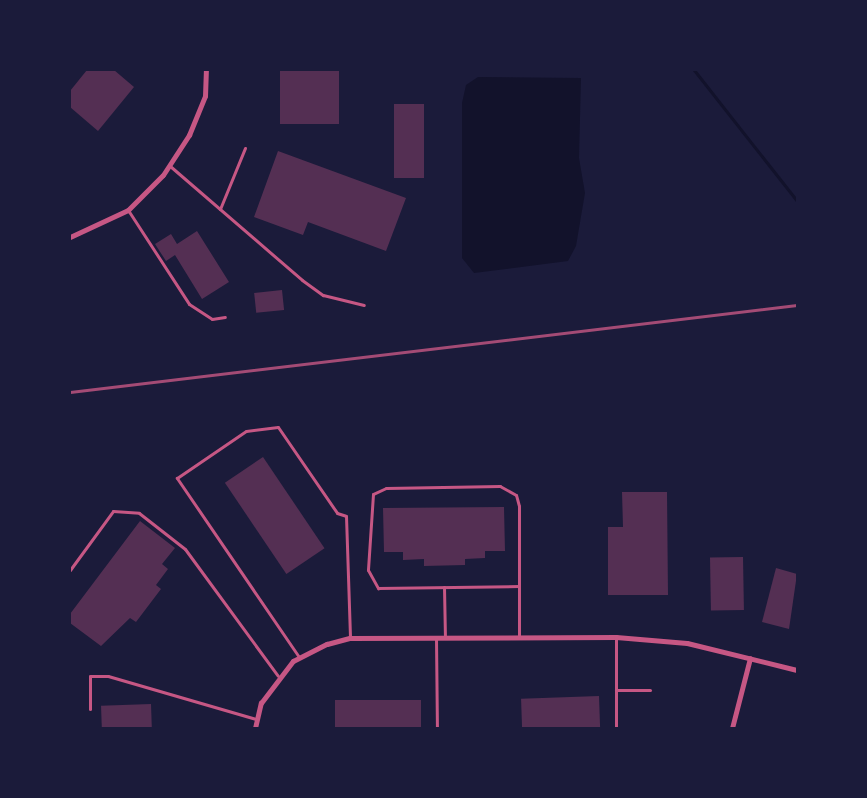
<!DOCTYPE html>
<html>
<head>
<meta charset="utf-8">
<style>
  body { margin:0 }
  #map { position:relative; width:867px; height:798px; overflow:hidden; background:#1b1b3a; font-family:Arial,sans-serif }
  div>[style] { position:absolute }
  .water>* { inset:0; background:#12122b }
  .stream>* { height:3px; margin:-1.5px; padding:0 1.5px; transform-origin:1.5px; border-radius:1.5px; background:#12122b }
  .building>* { inset:0; background:#542f53; transform-origin:0 0 }
  .service>* { height:3px; margin:-1.5px; padding:0 1.5px; transform-origin:1.5px; border-radius:1.5px; background:#c65784 }
  .minor>* { height:5px; margin:-2.5px; padding:0 2.5px; transform-origin:2.5px; border-radius:2.5px; background:#c65784 }
  .rail>* { height:3px; margin:-1.5px; padding:0 1.5px; transform-origin:1.5px; border-radius:1.5px; background:#a44b75 }
  span { translate:-50% -50%; white-space:nowrap; text-align:center; line-height:1.15; -webkit-text-stroke:4px #1b1b3a; paint-order:stroke }
  .frame { position:absolute; inset:0; border:71px solid #1b1b3a; pointer-events:none }
</style>
</head>
<body>
<div id="map">
  <div class="water">
    <i style="clip-path:polygon(478px 77px,581px 78px,579px 158px,585px 193px,576px 246px,568px 261px,474px 273px,462px 258px,462px 103px,466px 85px)"></i>
  </div>
  <div class="stream">
    <i style="left:694px;top:70px;width:167px;rotate:51.8deg"></i>
  </div>
  <div class="building">
    <i style="clip-path:polygon(87px 70px,114px 70px,134px 87px,98px 131px,70px 107px,70px 91px)"></i>
    <i style="left:280px;top:70px;width:59px;height:54px"></i>
    <i style="left:394px;top:104px;width:30px;height:74px"></i>
    <i style="clip-path:polygon(278px 151px,406px 198px,386px 251px,308px 222px,303px 235px,254px 217px)"></i>
    <i style="clip-path:polygon(197px 231px,229px 282px,202px 299px,175px 255px,166px 261px,155px 244px,171px 234px,177px 244px)"></i>
    <i style="left:282px;top:290px;width:20px;height:28px;rotate:84deg"></i>
    <i style="left:263px;top:457px;width:110px;height:46px;rotate:56deg"></i>
    <i style="clip-path:polygon(622px 492px,667px 492px,668px 595px,608px 595px,608px 527px,623px 527px)"></i>
    <i style="clip-path:polygon(504px 507px,505px 551px,485px 551px,485px 558px,465px 559px,465px 565px,424px 566px,424px 559px,403px 560px,403px 552px,384px 552px,383px 508px)"></i>
    <i style="clip-path:polygon(140px 521px,175px 548px,162px 564px,168px 569px,156px 585px,161px 589px,136px 622px,130px 618px,101px 646px,70px 623px,70px 614px)"></i>
    <i style="left:743px;top:557px;width:53px;height:33px;rotate:89deg"></i>
    <i style="clip-path:polygon(776px 568px,797px 574px,789px 629px,762px 622px)"></i>
    <i style="left:599px;top:696px;width:31px;height:78px;rotate:88deg"></i>
    <i style="left:421px;top:700px;width:28px;height:86px;rotate:90deg"></i>
    <i style="left:151px;top:704px;width:24px;height:50px;rotate:88deg"></i>
  </div>
  <div class="service">
    <i style="left:170px;top:166px;width:174px;rotate:40.8deg"></i>
    <i style="left:302px;top:280px;width:26px;rotate:36deg"></i>
    <i style="left:323px;top:295px;width:42px;rotate:13.7deg"></i>
    <i style="left:220px;top:209px;width:66px;rotate:-67.7deg"></i>
    <i style="left:128px;top:210px;width:112px;rotate:57deg"></i>
    <i style="left:189px;top:304px;width:27px;rotate:33deg"></i>
    <i style="left:212px;top:319px;width:13px;rotate:-9deg"></i>
    <i style="left:70px;top:570px;width:73px;rotate:-53.9deg"></i>
    <i style="left:113px;top:511px;width:26px;rotate:4deg"></i>
    <i style="left:139px;top:513px;width:58px;rotate:38deg"></i>
    <i style="left:185px;top:549px;width:157px;rotate:53.8deg"></i>
    <i style="left:444px;top:587px;width:50px;rotate:88.9deg"></i>
    <i style="left:519px;top:637px;width:131px;rotate:-90deg"></i>
    <i style="left:519px;top:506px;width:11px;rotate:-105deg"></i>
    <i style="left:516px;top:495px;width:18px;rotate:-151deg"></i>
    <i style="left:500px;top:486px;width:114px;rotate:179deg"></i>
    <i style="left:386px;top:488px;width:14px;rotate:155deg"></i>
    <i style="left:373px;top:494px;width:76px;rotate:93.8deg"></i>
    <i style="left:368px;top:570px;width:21px;rotate:61deg"></i>
    <i style="left:378px;top:588px;width:141px;rotate:-0.8deg"></i>
    <i style="left:436px;top:638px;width:90px;rotate:89.4deg"></i>
    <i style="left:299px;top:657px;width:217px;rotate:-124.3deg"></i>
    <i style="left:177px;top:478px;width:83px;rotate:-34.3deg"></i>
    <i style="left:246px;top:431px;width:32px;rotate:-7deg"></i>
    <i style="left:278px;top:427px;width:104px;rotate:55.5deg"></i>
    <i style="left:337px;top:513px;width:9px;rotate:18deg"></i>
    <i style="left:346px;top:516px;width:122px;rotate:88.1deg"></i>
    <i style="left:616px;top:690px;width:34px"></i>
    <i style="left:90px;top:709px;width:33px;rotate:-90deg"></i>
    <i style="left:90px;top:676px;width:18px"></i>
    <i style="left:108px;top:676px;width:154px;rotate:16.2deg"></i>
    <i style="left:616px;top:728px;width:91px;rotate:-90deg"></i>
  </div>
  <div class="minor">
    <i style="left:70px;top:237px;width:64px;rotate:-25deg"></i>
    <i style="left:128px;top:210px;width:49px;rotate:-45deg"></i>
    <i style="left:163px;top:175px;width:48px;rotate:-57deg"></i>
    <i style="left:189px;top:135px;width:42px;rotate:-67.7deg"></i>
    <i style="left:205px;top:96px;width:26px;rotate:-88deg"></i>
    <i style="left:255px;top:728px;width:26px;rotate:-77deg"></i>
    <i style="left:261px;top:703px;width:53px;rotate:-52.7deg"></i>
    <i style="left:293px;top:661px;width:38px;rotate:-27deg"></i>
    <i style="left:327px;top:644px;width:24px;rotate:-15deg"></i>
    <i style="left:350px;top:638px;width:266px;rotate:-0.2deg"></i>
    <i style="left:616px;top:637px;width:71px;rotate:4.8deg"></i>
    <i style="left:687px;top:643px;width:113px;rotate:13.8deg"></i>
    <i style="left:732px;top:728px;width:72px;rotate:-75.6deg"></i>
  </div>
  <div class="rail">
    <i style="left:70px;top:392px;width:732px;rotate:-6.82deg"></i>
  </div>
  <div class="frame"></div>
</div>
</body>
</html>
